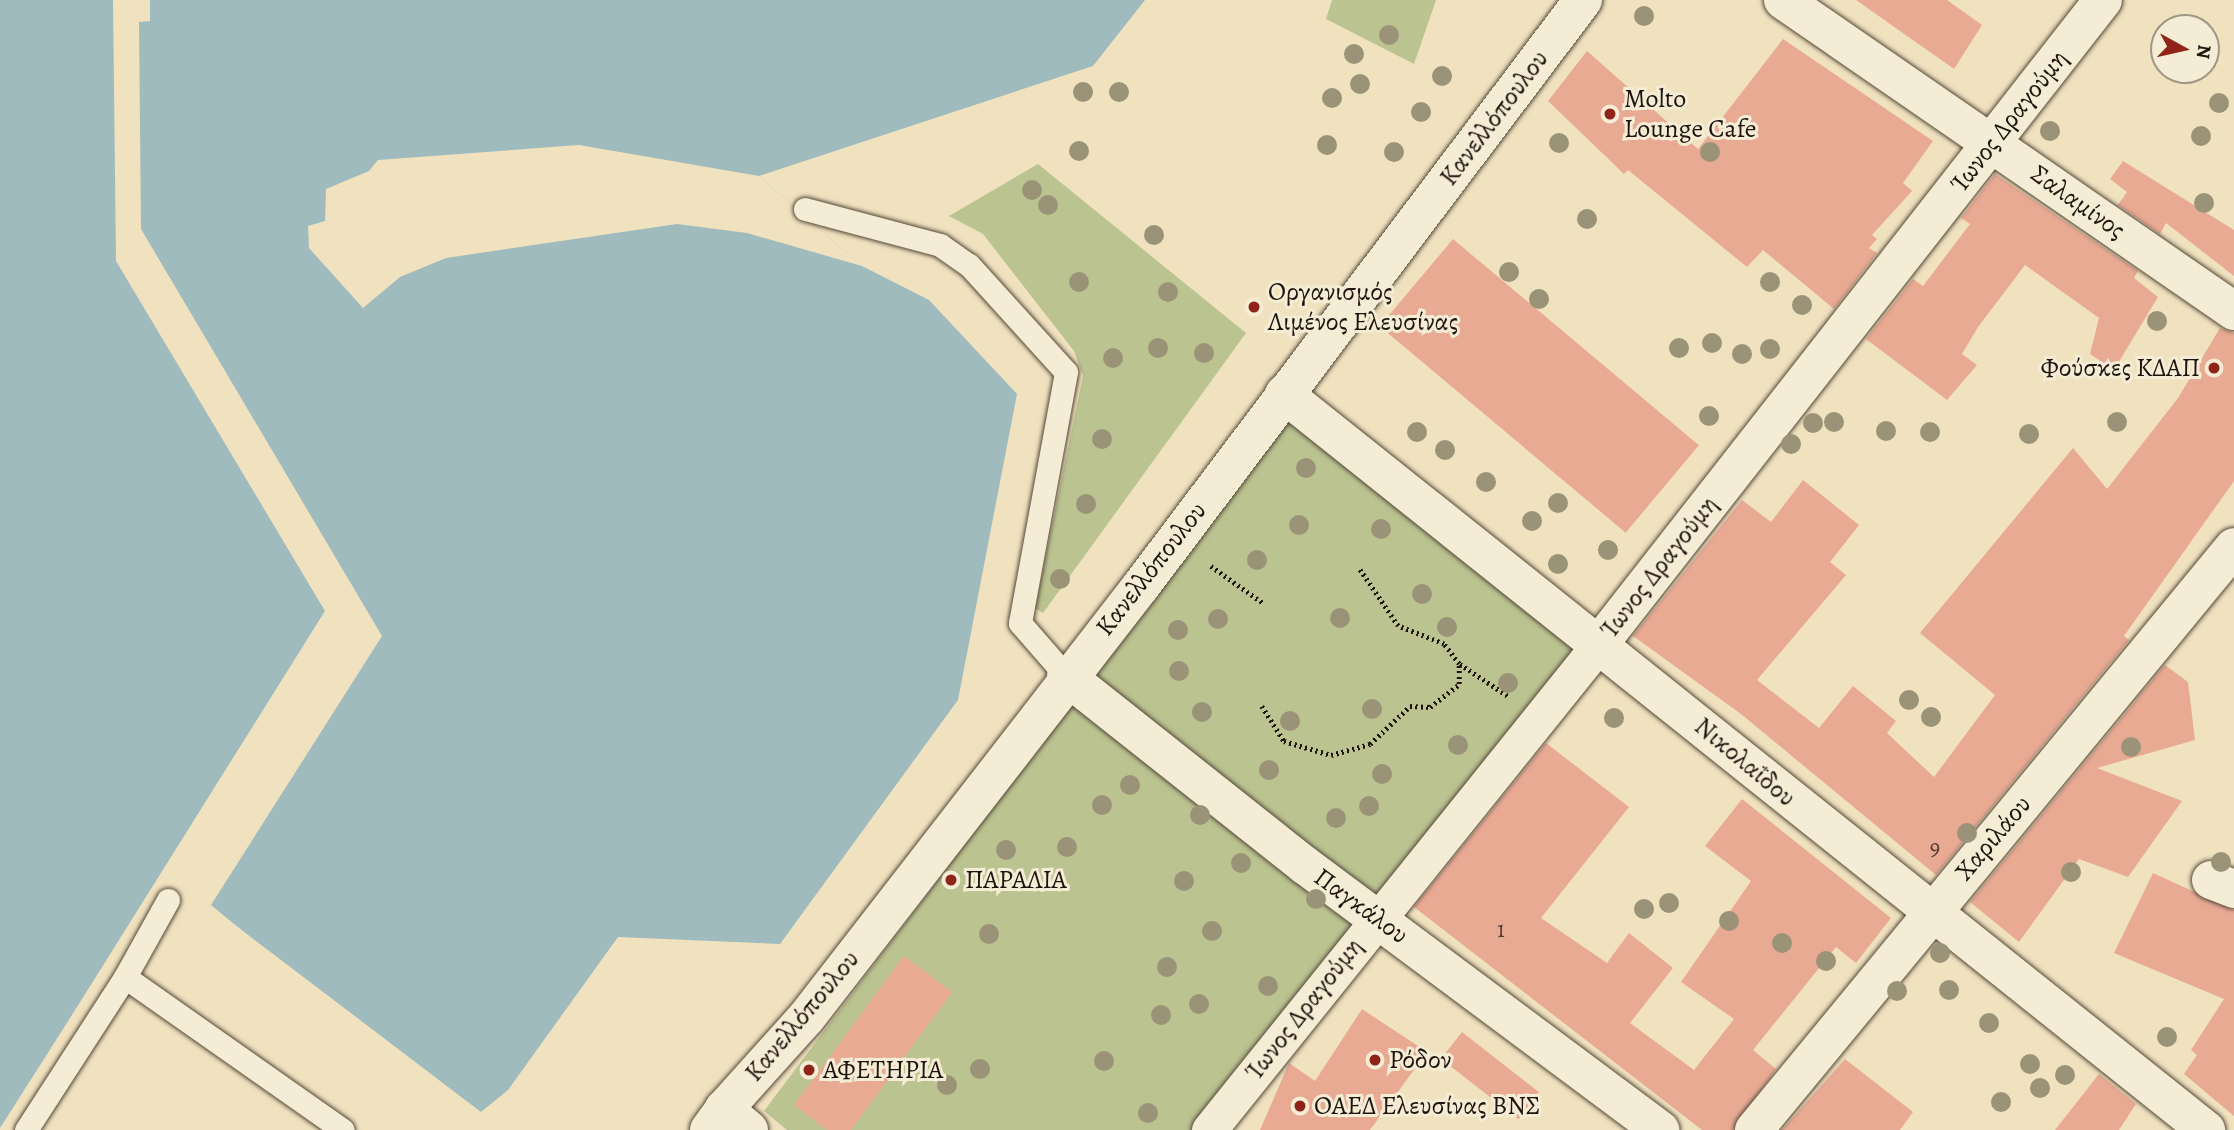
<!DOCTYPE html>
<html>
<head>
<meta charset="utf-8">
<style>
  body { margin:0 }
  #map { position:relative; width:2234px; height:1130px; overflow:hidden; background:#f0e2bf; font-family:Alegreya,serif }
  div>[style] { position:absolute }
  .green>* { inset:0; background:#bbc391 }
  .water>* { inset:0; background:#9fbbbd }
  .pier>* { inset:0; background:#f0e2bf }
  .building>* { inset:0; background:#e9aa94; transform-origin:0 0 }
  .path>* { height:4.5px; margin-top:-2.25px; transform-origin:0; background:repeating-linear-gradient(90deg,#20150e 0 2px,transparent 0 5.5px) }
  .roads { filter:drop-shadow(0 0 2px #54483a) drop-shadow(0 0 2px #54483a) }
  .service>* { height:23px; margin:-11.5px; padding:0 11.5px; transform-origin:11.5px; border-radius:11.5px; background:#f5ecd5 }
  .pedestrian>* { height:35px; margin:-17.5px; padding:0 17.5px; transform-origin:17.5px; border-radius:17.5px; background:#f5ecd5 }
  .minor>* { height:38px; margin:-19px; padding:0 19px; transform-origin:19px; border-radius:19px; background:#f5ecd5 }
  .tertiary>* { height:38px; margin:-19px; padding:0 19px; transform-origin:19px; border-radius:19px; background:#f5ecd5 }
  .secondary>* { height:38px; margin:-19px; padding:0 19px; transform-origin:19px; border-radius:19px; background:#f5ecd5 }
  .trees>* { width:20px; height:20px; margin:-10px; border-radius:50%; background:#9b9377 }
  .dots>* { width:19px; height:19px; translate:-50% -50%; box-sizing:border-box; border:4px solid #f5ecd5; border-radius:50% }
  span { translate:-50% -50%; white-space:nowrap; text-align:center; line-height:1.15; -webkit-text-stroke:6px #f5ecd5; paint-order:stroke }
  .number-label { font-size:23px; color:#523a30 }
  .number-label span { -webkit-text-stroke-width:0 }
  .poi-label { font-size:26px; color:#20150e }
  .left { translate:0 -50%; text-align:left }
  .right { translate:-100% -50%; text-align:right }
  .street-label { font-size:26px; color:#20150e }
  .north { position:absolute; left:2150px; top:14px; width:70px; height:70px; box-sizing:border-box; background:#f5ecd5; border:2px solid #a09685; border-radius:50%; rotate:98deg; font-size:19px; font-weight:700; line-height:28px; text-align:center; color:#20150e }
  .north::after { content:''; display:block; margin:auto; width:24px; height:32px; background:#8f2418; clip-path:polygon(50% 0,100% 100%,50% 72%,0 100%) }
</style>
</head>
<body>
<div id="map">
  <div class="green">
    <i style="clip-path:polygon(1332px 0,1436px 0,1414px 64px,1326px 19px)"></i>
    <i style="clip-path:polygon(1038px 164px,1246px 333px,1043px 613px,1035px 608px,1083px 376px,1074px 351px,983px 234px,949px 216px)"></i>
    <i style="clip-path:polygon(1288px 414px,1584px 644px,1191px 1130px,787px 1130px,764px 1111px)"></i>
  </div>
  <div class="water">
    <i style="clip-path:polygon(0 0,1145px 0,1093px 66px,759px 176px,862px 266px,929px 300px,1017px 394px,958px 700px,780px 944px,618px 937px,508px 1090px,481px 1112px,164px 871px,0 1128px)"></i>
  </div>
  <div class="pier">
    <i style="clip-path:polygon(113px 0,150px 0,150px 21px,139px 22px,141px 229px,382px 636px,211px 905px,251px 938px,165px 876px,0 1130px,325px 611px,116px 261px)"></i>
    <i style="clip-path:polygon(579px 145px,759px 176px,862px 266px,747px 233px,677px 224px,446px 258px,400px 277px,363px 308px,309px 248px,308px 226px,325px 221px,326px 189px,369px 171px,378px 160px)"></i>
  </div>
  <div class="building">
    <i style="clip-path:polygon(1856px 0,1947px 0,1982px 25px,1954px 69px)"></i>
    <i style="clip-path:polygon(1783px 39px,1933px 141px,1903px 183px,1912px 191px,1872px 235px,1877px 239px,1869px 248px,1877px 253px,1834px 309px,1763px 250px,1747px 267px,1628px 170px,1624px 174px,1548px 101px,1587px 51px,1698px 149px)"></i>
    <i style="clip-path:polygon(2123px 161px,2234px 230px,2234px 276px,2166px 223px,2160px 234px,2118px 205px,2127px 192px,2110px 179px)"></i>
    <i style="clip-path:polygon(1995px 174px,2138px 271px,2134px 278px,2158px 297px,2114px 370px,2090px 354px,2099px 318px,2025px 265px,1978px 327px,1962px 354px,1977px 365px,1947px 400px,1866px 339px,1913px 279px,1923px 286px,1970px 224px,1961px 218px)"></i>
    <i style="left:1453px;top:239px;width:321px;height:114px;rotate:40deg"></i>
    <i style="clip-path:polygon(2220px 328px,2234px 333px,2234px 481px,2124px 636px,2129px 640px,1936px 875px,1741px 714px,1633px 636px,1742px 500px,1771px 522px,1803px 480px,1859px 525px,1830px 562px,1846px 575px,1757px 680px,1819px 728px,1853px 686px,1896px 721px,1887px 733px,1934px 777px,1995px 695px,1920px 633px,2073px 448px,2107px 489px,2178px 398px)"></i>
    <i style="clip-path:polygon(2165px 665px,2188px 682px,2195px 740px,2097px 768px,2182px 801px,2128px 877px,2079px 859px,2019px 942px,1970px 902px)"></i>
    <i style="clip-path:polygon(1546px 743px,1629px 807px,1541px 918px,1607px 963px,1629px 933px,1673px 968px,1630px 1023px,1694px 1070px,1734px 1019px,1681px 982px,1751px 881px,1705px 846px,1742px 799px,1891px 918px,1856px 963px,1836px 947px,1753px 1050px,1776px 1069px,1733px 1130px,1702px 1130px,1414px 907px)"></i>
    <i style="clip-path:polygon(2153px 873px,2234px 910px,2234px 1116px,2184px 1074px,2197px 1055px,2191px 1050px,2224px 999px,2114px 953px)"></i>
    <i style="clip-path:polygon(904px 956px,952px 992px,851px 1130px,827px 1130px,794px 1105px)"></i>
    <i style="clip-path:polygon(1362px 1009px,1427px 1052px,1370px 1130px,1260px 1130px,1289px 1063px,1315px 1081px)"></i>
    <i style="left:1462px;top:1032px;width:98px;height:34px;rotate:38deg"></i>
    <i style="clip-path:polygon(1845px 1059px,1913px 1112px,1900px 1130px,1782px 1130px)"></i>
    <i style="clip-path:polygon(2099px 1074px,2136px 1104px,2119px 1130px,2055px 1130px)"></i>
  </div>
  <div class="path">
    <i style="left:1211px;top:566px;width:64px;rotate:35.4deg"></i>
    <i style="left:1460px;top:664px;width:58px;rotate:33.7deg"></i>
    <i style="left:1262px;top:706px;width:41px;rotate:57.8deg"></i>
    <i style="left:1284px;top:741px;width:49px;rotate:16.6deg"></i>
    <i style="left:1331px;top:755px;width:41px;rotate:-15.8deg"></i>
    <i style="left:1370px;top:744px;width:55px;rotate:-43.5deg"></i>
    <i style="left:1410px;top:706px;width:20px;rotate:3deg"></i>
    <i style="left:1430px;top:707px;width:37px;rotate:-38deg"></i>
    <i style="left:1459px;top:684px;width:20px;rotate:-90deg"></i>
    <i style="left:1459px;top:664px;width:25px;rotate:-127deg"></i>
    <i style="left:1444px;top:644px;width:49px;rotate:-158.6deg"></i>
    <i style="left:1398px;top:626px;width:71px;rotate:-124.1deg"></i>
  </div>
  <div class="roads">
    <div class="service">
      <i style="left:805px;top:209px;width:140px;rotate:14.9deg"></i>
      <i style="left:940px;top:245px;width:35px;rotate:35deg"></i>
      <i style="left:969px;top:265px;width:144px;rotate:47.8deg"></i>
      <i style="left:1066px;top:372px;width:255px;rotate:100.4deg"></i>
      <i style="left:1020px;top:623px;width:70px;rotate:49deg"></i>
      <i style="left:168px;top:900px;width:88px;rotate:119.2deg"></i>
      <i style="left:125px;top:977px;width:266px;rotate:35.1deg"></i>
      <i style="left:26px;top:1130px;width:182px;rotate:-57.1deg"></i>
    </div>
    <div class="pedestrian">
      <i style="left:1209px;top:1130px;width:625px;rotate:-51.24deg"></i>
    </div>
    <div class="minor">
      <i style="left:1783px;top:0;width:548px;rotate:34.59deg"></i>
      <i style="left:1284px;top:394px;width:1180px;rotate:38.6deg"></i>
      <i style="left:1600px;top:643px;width:816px;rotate:-51.96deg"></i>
      <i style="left:2211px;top:880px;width:25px;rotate:21deg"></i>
      <i style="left:1754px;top:1130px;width:755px;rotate:-50.53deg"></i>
    </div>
    <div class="tertiary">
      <i style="left:709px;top:1130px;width:26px;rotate:-54deg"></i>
    </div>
    <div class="secondary">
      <i style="left:1066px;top:676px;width:306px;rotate:38.4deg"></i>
      <i style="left:1306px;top:866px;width:442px;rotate:36.7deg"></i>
      <i style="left:749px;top:1130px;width:33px;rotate:-140deg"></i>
      <i style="left:724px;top:1109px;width:122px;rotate:-48deg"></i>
      <i style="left:806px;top:1018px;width:547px;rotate:-52.21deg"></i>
      <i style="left:1141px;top:586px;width:734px;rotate:-52.97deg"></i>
    </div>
  </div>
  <div class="trees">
    <i style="left:1644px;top:16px"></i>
    <i style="left:1389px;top:35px"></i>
    <i style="left:1354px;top:54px"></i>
    <i style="left:1442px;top:76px"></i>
    <i style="left:1360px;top:84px"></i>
    <i style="left:1083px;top:92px"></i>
    <i style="left:1119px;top:92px"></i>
    <i style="left:1332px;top:98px"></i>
    <i style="left:2219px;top:103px"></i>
    <i style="left:1421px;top:112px"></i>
    <i style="left:2050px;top:131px"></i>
    <i style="left:2201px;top:136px"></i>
    <i style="left:1559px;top:143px"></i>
    <i style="left:1327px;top:145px"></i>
    <i style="left:1079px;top:151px"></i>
    <i style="left:1394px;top:152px"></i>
    <i style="left:1710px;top:152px"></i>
    <i style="left:1032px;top:190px"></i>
    <i style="left:2204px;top:203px"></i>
    <i style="left:1048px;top:205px"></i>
    <i style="left:1587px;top:219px"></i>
    <i style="left:1154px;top:235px"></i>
    <i style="left:1509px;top:272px"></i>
    <i style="left:1079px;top:282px"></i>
    <i style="left:1770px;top:282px"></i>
    <i style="left:1168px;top:292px"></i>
    <i style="left:1539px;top:299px"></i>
    <i style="left:1802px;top:305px"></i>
    <i style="left:2157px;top:321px"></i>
    <i style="left:1712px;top:343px"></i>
    <i style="left:1158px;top:348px"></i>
    <i style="left:1679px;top:348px"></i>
    <i style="left:1770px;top:349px"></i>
    <i style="left:1204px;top:353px"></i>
    <i style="left:1742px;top:354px"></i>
    <i style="left:1113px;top:358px"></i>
    <i style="left:1709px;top:416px"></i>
    <i style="left:1834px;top:422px"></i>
    <i style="left:2117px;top:422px"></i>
    <i style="left:1813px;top:423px"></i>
    <i style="left:1886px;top:431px"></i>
    <i style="left:1417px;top:432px"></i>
    <i style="left:1930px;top:432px"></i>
    <i style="left:2029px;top:434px"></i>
    <i style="left:1102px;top:439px"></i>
    <i style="left:1791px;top:444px"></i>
    <i style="left:1445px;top:450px"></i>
    <i style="left:1306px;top:468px"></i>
    <i style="left:1486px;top:482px"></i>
    <i style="left:1558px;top:503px"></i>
    <i style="left:1086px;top:504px"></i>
    <i style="left:1532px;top:521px"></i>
    <i style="left:1299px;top:525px"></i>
    <i style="left:1381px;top:529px"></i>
    <i style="left:1608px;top:550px"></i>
    <i style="left:1257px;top:560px"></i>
    <i style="left:1558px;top:564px"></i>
    <i style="left:1060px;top:579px"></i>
    <i style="left:1422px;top:594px"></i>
    <i style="left:1340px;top:618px"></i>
    <i style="left:1218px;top:619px"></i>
    <i style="left:1447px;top:627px"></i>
    <i style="left:1178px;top:630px"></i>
    <i style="left:1179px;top:671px"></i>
    <i style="left:1508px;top:683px"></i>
    <i style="left:1909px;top:700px"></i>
    <i style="left:1372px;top:709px"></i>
    <i style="left:1202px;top:712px"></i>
    <i style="left:1931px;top:717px"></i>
    <i style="left:1614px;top:718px"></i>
    <i style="left:1290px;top:721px"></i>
    <i style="left:1458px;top:745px"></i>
    <i style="left:2131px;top:747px"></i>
    <i style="left:1269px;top:770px"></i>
    <i style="left:1382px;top:774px"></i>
    <i style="left:1130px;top:785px"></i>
    <i style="left:1102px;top:805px"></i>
    <i style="left:1369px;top:806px"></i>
    <i style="left:1200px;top:815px"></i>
    <i style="left:1336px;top:818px"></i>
    <i style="left:1967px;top:833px"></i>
    <i style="left:1067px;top:847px"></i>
    <i style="left:1006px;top:850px"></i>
    <i style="left:2221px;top:862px"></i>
    <i style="left:1241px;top:863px"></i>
    <i style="left:2071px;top:872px"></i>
    <i style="left:1184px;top:881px"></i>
    <i style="left:1316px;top:899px"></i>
    <i style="left:1669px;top:903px"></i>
    <i style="left:1644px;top:909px"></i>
    <i style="left:1729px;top:921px"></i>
    <i style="left:1212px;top:931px"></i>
    <i style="left:989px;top:934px"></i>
    <i style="left:1782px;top:943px"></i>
    <i style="left:1940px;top:953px"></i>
    <i style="left:1826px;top:961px"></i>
    <i style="left:1167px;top:967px"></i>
    <i style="left:1268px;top:986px"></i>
    <i style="left:1949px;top:990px"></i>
    <i style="left:1897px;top:991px"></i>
    <i style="left:1199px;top:1004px"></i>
    <i style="left:1161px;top:1015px"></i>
    <i style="left:1989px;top:1023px"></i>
    <i style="left:2167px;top:1037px"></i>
    <i style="left:1104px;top:1061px"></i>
    <i style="left:2030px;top:1064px"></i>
    <i style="left:980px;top:1069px"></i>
    <i style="left:2065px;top:1075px"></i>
    <i style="left:947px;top:1085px"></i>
    <i style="left:2040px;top:1088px"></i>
    <i style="left:2001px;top:1102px"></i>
    <i style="left:1148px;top:1113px"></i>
  </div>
  <div class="dots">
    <i style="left:1610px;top:114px;background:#8f2418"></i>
    <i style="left:1254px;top:307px;background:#8f2418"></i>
    <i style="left:2214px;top:368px;background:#8f2418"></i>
    <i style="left:951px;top:880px;background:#8f2418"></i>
    <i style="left:1375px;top:1060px;background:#8f2418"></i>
    <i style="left:809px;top:1070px;background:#8f2418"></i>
    <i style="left:1300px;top:1106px;background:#8f2418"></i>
  </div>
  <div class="number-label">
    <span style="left:1935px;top:848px">9</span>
    <span style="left:1501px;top:930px">1</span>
  </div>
  <div class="poi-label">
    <span class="left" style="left:1624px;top:114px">Molto<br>Lounge Cafe</span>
    <span class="left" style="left:1268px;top:307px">Οργανισμός<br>Λιμένος Ελευσίνας</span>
    <span class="right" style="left:2200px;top:368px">Φούσκες ΚΔΑΠ</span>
    <span class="left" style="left:965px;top:880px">ΠΑΡΑΛΙΑ</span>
    <span class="left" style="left:1389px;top:1060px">Ρόδον</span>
    <span class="left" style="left:823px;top:1070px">ΑΦΕΤΗΡΙΑ</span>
    <span class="left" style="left:1314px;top:1106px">ΟΑΕΔ Ελευσίνας ΒΝΣ</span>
  </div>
  <div class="street-label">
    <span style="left:1494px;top:118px;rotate:-53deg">Κανελλόπουλου</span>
    <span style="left:2009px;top:121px;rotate:-52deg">Ίωνος Δραγούμη</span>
    <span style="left:2078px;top:202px;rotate:35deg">Σαλαμίνος</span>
    <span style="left:1659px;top:567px;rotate:-52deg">Ίωνος Δραγούμη</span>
    <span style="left:1151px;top:569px;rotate:-52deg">Κανελλόπουλου</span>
    <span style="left:1745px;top:762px;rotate:40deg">Νικολαΐδου</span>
    <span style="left:1993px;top:838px;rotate:-50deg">Χαριλάου</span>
    <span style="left:1361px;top:906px;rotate:36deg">Παγκάλου</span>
    <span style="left:1304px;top:1009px;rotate:-52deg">Ίωνος Δραγούμη</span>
    <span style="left:802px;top:1016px;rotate:-50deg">Κανελλόπουλου</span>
  </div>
  <div class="north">N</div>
</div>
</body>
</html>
